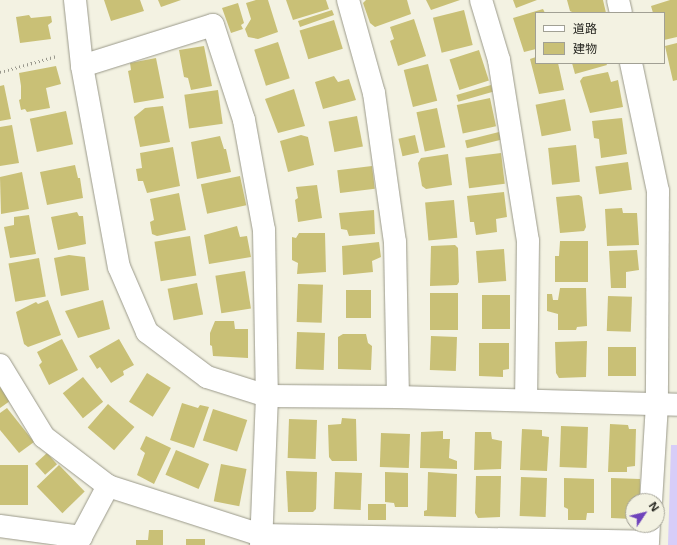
<!DOCTYPE html>
<html>
<head>
<meta charset="utf-8">
<style>
  body { margin:0 }
  #map { position:relative; width:677px; height:545px; overflow:hidden; background:#f3f2e2; font-family:"Open Sans","Noto Sans JP",sans-serif }
  div>[style] { position:absolute }
  .green>* { inset:0; background:#d7cdf8 }
  .building>* { inset:0; background:#c9c076; transform-origin:0 0 }
  .path>* { height:2.5px; margin-top:-1.25px; transform-origin:0; background:repeating-linear-gradient(90deg,#9a998e 0 1px,transparent 0 4px) }
  .roads { filter:drop-shadow(0 0 1px #9a998a) drop-shadow(0 0 1px #9a998a) }
  .street>* { height:22px; margin:-11px; padding:0 11px; transform-origin:11px; border-radius:11px; background:#fff }
  span { translate:-50% -50%; white-space:nowrap; text-align:center; line-height:1.15; -webkit-text-stroke:4px #f3f2e2; paint-order:stroke }
  .legend { position:absolute; left:535px; top:12px; width:130px; height:52px; box-sizing:border-box; background:#f3f2e2; border:1px solid #a1a094; margin:0; padding:5px 7px; list-style:none; font-size:12px; color:#262620 }
  .legend li { display:flex; align-items:center; gap:8px; height:20px }
  .legend b { width:20px; border:1px solid #a1a094 }
  .north { position:absolute; left:625px; top:493px; width:40px; height:40px; box-sizing:border-box; background:#f3f2e2; border:1px solid #a1a094; border-radius:50%; rotate:55deg; font-size:11px; font-weight:700; line-height:16px; text-align:center; color:#262620 }
  .north::after { content:''; display:block; margin:auto; width:14px; height:18px; background:#6f43bb; clip-path:polygon(50% 0,100% 100%,50% 72%,0 100%) }
</style>
</head>
<body>
<div id="map">
  <div class="green">
    <i style="clip-path:polygon(671px 445px,677px 445px,677px 545px,668px 545px)"></i>
  </div>
  <div class="building">
    <i style="clip-path:polygon(104px 0,140px 0,144px 11px,111px 21px)"></i>
    <i style="clip-path:polygon(158px 0,181px 0,161px 7px)"></i>
    <i style="clip-path:polygon(256px 0,268px 0,278px 32px,258px 39px,248px 37px,245px 29px,251px 19px,246px 3px)"></i>
    <i style="clip-path:polygon(286px 0,326px 0,329px 9px,293px 20px)"></i>
    <i style="clip-path:polygon(366px 0,407px 0,411px 14px,375px 27px,370px 23px,363px 3px)"></i>
    <i style="clip-path:polygon(426px 0,460px 0,431px 10px)"></i>
    <i style="clip-path:polygon(513px 0,537px 0,516px 8px)"></i>
    <i style="clip-path:polygon(567px 0,603px 0,606px 13px,574px 13px,570px 11px)"></i>
    <i style="clip-path:polygon(670px 0,677px 0,677px 37px,664px 40px,664px 13px,653px 13px,651px 6px)"></i>
    <i style="clip-path:polygon(238px 3px,244px 23px,241px 25px,243px 29px,231px 33px,222px 8px)"></i>
    <i style="clip-path:polygon(543px 9px,545px 13px,536px 13px,536px 49px,524px 52px,513px 18px)"></i>
    <i style="clip-path:polygon(332px 10px,334px 15px,300px 27px,298px 21px)"></i>
    <i style="left:464px;top:10px;width:36px;height:32px;rotate:76deg"></i>
    <i style="clip-path:polygon(29px 15px,31px 18px,51px 16px,52px 22px,48px 25px,51px 39px,20px 43px,16px 17px)"></i>
    <i style="clip-path:polygon(414px 19px,426px 56px,398px 66px,390px 41px,394px 39px,390px 27px)"></i>
    <i style="left:334px;top:20px;width:30px;height:36px;rotate:73deg"></i>
    <i style="left:278px;top:42px;width:38px;height:25px;rotate:72deg"></i>
    <i style="clip-path:polygon(677px 43px,677px 80px,673px 81px,665px 46px)"></i>
    <i style="clip-path:polygon(204px 46px,212px 86px,191px 90px,188px 78px,184px 77px,179px 50px)"></i>
    <i style="left:479px;top:50px;width:32px;height:31px;rotate:72deg"></i>
    <i style="clip-path:polygon(536px 57px,536px 63px,558px 63px,564px 90px,539px 94px,530px 59px)"></i>
    <i style="clip-path:polygon(156px 58px,164px 98px,134px 103px,128px 71px,131px 70px,130px 63px)"></i>
    <i style="clip-path:polygon(572px 63px,606px 63px,607px 65px,575px 74px)"></i>
    <i style="left:428px;top:64px;width:38px;height:25px;rotate:76deg"></i>
    <i style="clip-path:polygon(56px 66px,61px 84px,46px 88px,50px 108px,27px 112px,25px 109px,21px 110px,19px 100px,21px 99px,21px 86px,19px 73px)"></i>
    <i style="clip-path:polygon(608px 72px,611px 82px,618px 80px,623px 107px,590px 113px,580px 81px,583px 77px)"></i>
    <i style="clip-path:polygon(334px 76px,338px 82px,349px 79px,356px 100px,323px 109px,315px 82px)"></i>
    <i style="clip-path:polygon(4px 85px,11px 119px,0 121px,0 86px)"></i>
    <i style="left:491px;top:85px;width:7px;height:36px;rotate:74deg"></i>
    <i style="clip-path:polygon(294px 89px,305px 126px,278px 133px,265px 99px)"></i>
    <i style="left:218px;top:90px;width:34px;height:34px;rotate:82deg"></i>
    <i style="left:490px;top:98px;width:29px;height:34px;rotate:78deg"></i>
    <i style="left:565px;top:99px;width:32px;height:30px;rotate:79deg"></i>
    <i style="clip-path:polygon(163px 106px,170px 142px,140px 147px,134px 117px,145px 108px)"></i>
    <i style="left:437px;top:108px;width:40px;height:21px;rotate:78deg"></i>
    <i style="left:66px;top:111px;width:34px;height:37px;rotate:78deg"></i>
    <i style="left:357px;top:116px;width:31px;height:29px;rotate:79deg"></i>
    <i style="clip-path:polygon(622px 118px,627px 154px,601px 158px,599px 139px,594px 138px,592px 121px)"></i>
    <i style="clip-path:polygon(12px 125px,19px 163px,0 166px,0 127px)"></i>
    <i style="left:499px;top:132px;width:8px;height:35px;rotate:76deg"></i>
    <i style="clip-path:polygon(301px 135px,308px 137px,314px 165px,288px 172px,280px 141px)"></i>
    <i style="left:415px;top:135px;width:18px;height:17px;rotate:77deg"></i>
    <i style="clip-path:polygon(220px 136px,224px 149px,226px 149px,231px 172px,197px 179px,191px 142px)"></i>
    <i style="left:576px;top:145px;width:37px;height:28px;rotate:84deg"></i>
    <i style="clip-path:polygon(173px 147px,180px 186px,147px 193px,143px 181px,138px 181px,136px 169px,142px 168px,140px 153px)"></i>
    <i style="left:501px;top:153px;width:31px;height:36px;rotate:83deg"></i>
    <i style="clip-path:polygon(448px 154px,452px 185px,426px 189px,422px 186px,418px 163px,421px 158px)"></i>
    <i style="left:628px;top:162px;width:28px;height:33px;rotate:82deg"></i>
    <i style="clip-path:polygon(75px 165px,78px 178px,80px 178px,83px 198px,47px 205px,40px 172px)"></i>
    <i style="left:372px;top:166px;width:23px;height:35px;rotate:83deg"></i>
    <i style="clip-path:polygon(22px 172px,29px 209px,1px 214px,0 177px)"></i>
    <i style="left:240px;top:176px;width:30px;height:40px;rotate:78deg"></i>
    <i style="clip-path:polygon(317px 185px,322px 218px,298px 222px,295px 200px,298px 198px,296px 187px)"></i>
    <i style="clip-path:polygon(504px 192px,507px 217px,496px 219px,497px 232px,476px 235px,474px 222px,470px 222px,467px 196px)"></i>
    <i style="clip-path:polygon(179px 193px,186px 230px,157px 236px,152px 234px,150px 222px,154px 220px,150px 199px)"></i>
    <i style="clip-path:polygon(579px 195px,582px 197px,586px 227px,584px 231px,560px 233px,556px 197px)"></i>
    <i style="left:454px;top:200px;width:38px;height:29px;rotate:85deg"></i>
    <i style="clip-path:polygon(622px 208px,623px 213px,637px 213px,639px 245px,607px 246px,605px 209px)"></i>
    <i style="clip-path:polygon(374px 210px,375px 234px,349px 236px,347px 230px,341px 229px,339px 213px)"></i>
    <i style="clip-path:polygon(77px 212px,79px 216px,83px 216px,86px 244px,58px 250px,51px 217px)"></i>
    <i style="clip-path:polygon(29px 215px,36px 254px,10px 258px,4px 227px,14px 225px,14px 217px)"></i>
    <i style="clip-path:polygon(237px 226px,240px 237px,247px 236px,251px 257px,209px 264px,204px 235px)"></i>
    <i style="clip-path:polygon(299px 233px,325px 233px,326px 272px,297px 274px,298px 263px,292px 260px,292px 237px,296px 238px)"></i>
    <i style="left:190px;top:236px;width:40px;height:36px;rotate:81deg"></i>
    <i style="clip-path:polygon(560px 241px,588px 241px,588px 282px,555px 282px,555px 256px,559px 256px)"></i>
    <i style="clip-path:polygon(379px 242px,381px 257px,372px 261px,373px 272px,343px 275px,342px 246px)"></i>
    <i style="clip-path:polygon(455px 245px,458px 248px,459px 282px,457px 285px,430px 286px,431px 246px)"></i>
    <i style="left:504px;top:249px;width:32px;height:28px;rotate:86deg"></i>
    <i style="clip-path:polygon(637px 250px,639px 270px,626px 272px,626px 288px,611px 288px,609px 251px)"></i>
    <i style="clip-path:polygon(69px 255px,85px 257px,89px 290px,61px 296px,54px 258px)"></i>
    <i style="left:39px;top:258px;width:39px;height:31px;rotate:80deg"></i>
    <i style="left:245px;top:271px;width:38px;height:30px;rotate:81deg"></i>
    <i style="left:197px;top:283px;width:32px;height:30px;rotate:79deg"></i>
    <i style="left:298px;top:284px;width:25px;height:38px;rotate:2deg"></i>
    <i style="clip-path:polygon(560px 288px,586px 288px,587px 326px,577px 327px,576px 330px,558px 330px,558px 314px,547px 311px,547px 294px,552px 294px,553px 300px,558px 300px)"></i>
    <i style="left:346px;top:290px;width:25px;height:28px"></i>
    <i style="left:430px;top:293px;width:28px;height:37px"></i>
    <i style="left:482px;top:295px;width:28px;height:34px"></i>
    <i style="left:608px;top:296px;width:24px;height:35px;rotate:2deg"></i>
    <i style="clip-path:polygon(48px 300px,61px 335px,28px 347px,24px 344px,16px 312px,36px 302px,38px 304px)"></i>
    <i style="clip-path:polygon(103px 300px,110px 329px,78px 338px,65px 311px)"></i>
    <i style="clip-path:polygon(215px 321px,234px 321px,235px 329px,248px 329px,248px 358px,213px 356px,212px 346px,210px 345px,210px 333px)"></i>
    <i style="left:297px;top:332px;width:28px;height:37px;rotate:2deg"></i>
    <i style="clip-path:polygon(343px 334px,366px 334px,368px 343px,372px 346px,371px 370px,338px 369px,338px 337px)"></i>
    <i style="left:431px;top:336px;width:26px;height:34px;rotate:2deg"></i>
    <i style="clip-path:polygon(62px 339px,78px 370px,49px 385px,39px 365px,42px 362px,37px 352px)"></i>
    <i style="clip-path:polygon(119px 339px,134px 365px,123px 371px,124px 375px,111px 383px,100px 367px,97px 369px,89px 356px)"></i>
    <i style="clip-path:polygon(587px 341px,586px 377px,559px 378px,556px 373px,555px 342px)"></i>
    <i style="clip-path:polygon(479px 343px,509px 343px,509px 369px,503px 370px,503px 377px,479px 376px)"></i>
    <i style="left:608px;top:347px;width:28px;height:29px"></i>
    <i style="left:147px;top:373px;width:28px;height:34px;rotate:32deg"></i>
    <i style="left:83px;top:377px;width:32px;height:26px;rotate:51deg"></i>
    <i style="clip-path:polygon(0 387px,10px 401px,0 408px)"></i>
    <i style="clip-path:polygon(182px 403px,198px 408px,200px 405px,209px 407px,194px 448px,170px 440px)"></i>
    <i style="left:108px;top:404px;width:35px;height:31px;rotate:41deg"></i>
    <i style="clip-path:polygon(7px 408px,34px 442px,19px 453px,0 430px,0 413px)"></i>
    <i style="left:213px;top:409px;width:36px;height:33px;rotate:18deg"></i>
    <i style="clip-path:polygon(342px 418px,356px 419px,357px 461px,332px 461px,329px 457px,328px 425px,341px 424px)"></i>
    <i style="left:289px;top:419px;width:28px;height:39px;rotate:2deg"></i>
    <i style="clip-path:polygon(610px 424px,628px 425px,629px 429px,636px 429px,635px 466px,627px 467px,627px 472px,608px 472px)"></i>
    <i style="left:561px;top:426px;width:27px;height:41px;rotate:2deg"></i>
    <i style="clip-path:polygon(522px 429px,542px 430px,542px 436px,549px 437px,547px 471px,520px 470px)"></i>
    <i style="clip-path:polygon(443px 431px,443px 439px,450px 439px,449px 458px,457px 461px,457px 469px,420px 468px,421px 432px)"></i>
    <i style="clip-path:polygon(475px 432px,491px 432px,492px 439px,502px 441px,501px 469px,474px 470px)"></i>
    <i style="left:381px;top:433px;width:29px;height:34px;rotate:2deg"></i>
    <i style="clip-path:polygon(146px 436px,171px 448px,154px 484px,137px 475px,145px 453px,140px 449px)"></i>
    <i style="left:176px;top:450px;width:36px;height:27px;rotate:23deg"></i>
    <i style="left:47px;top:453px;width:15px;height:16px;rotate:48deg"></i>
    <i style="left:221px;top:464px;width:26px;height:38px;rotate:11deg"></i>
    <i style="left:0;top:465px;width:28px;height:40px"></i>
    <i style="left:59px;top:465px;width:37px;height:31px;rotate:46deg"></i>
    <i style="clip-path:polygon(286px 471px,317px 472px,316px 509px,313px 512px,288px 512px)"></i>
    <i style="left:335px;top:472px;width:27px;height:37px;rotate:2deg"></i>
    <i style="clip-path:polygon(385px 472px,408px 473px,408px 507px,395px 507px,394px 503px,385px 502px)"></i>
    <i style="clip-path:polygon(428px 472px,457px 474px,456px 517px,424px 516px,424px 511px,427px 510px)"></i>
    <i style="clip-path:polygon(476px 476px,501px 476px,500px 517px,478px 518px,475px 513px)"></i>
    <i style="left:521px;top:477px;width:26px;height:39px;rotate:2deg"></i>
    <i style="clip-path:polygon(564px 478px,594px 479px,594px 513px,587px 513px,586px 520px,568px 520px,568px 509px,564px 507px)"></i>
    <i style="clip-path:polygon(611px 478px,640px 479px,640px 501px,633px 501px,633px 519px,611px 518px)"></i>
    <i style="left:368px;top:504px;width:18px;height:16px"></i>
    <i style="clip-path:polygon(149px 530px,163px 530px,163px 545px,136px 545px,136px 540px,148px 540px)"></i>
    <i style="left:186px;top:539px;width:19px;height:6px"></i>
  </div>
  <div class="path">
    <i style="left:0;top:72px;width:59px;rotate:-15.7deg"></i>
  </div>
  <div class="roads">
    <div class="street">
      <i style="left:75px;top:0;width:66px;rotate:83.9deg"></i>
      <i style="left:82px;top:66px;width:204px;rotate:79.6deg"></i>
      <i style="left:119px;top:267px;width:71px;rotate:66.7deg"></i>
      <i style="left:147px;top:332px;width:75px;rotate:36.9deg"></i>
      <i style="left:207px;top:377px;width:63px;rotate:17.6deg"></i>
      <i style="left:267px;top:396px;width:131px;rotate:0.4deg"></i>
      <i style="left:398px;top:397px;width:279px;rotate:1.6deg"></i>
      <i style="left:348px;top:0;width:97px;rotate:74.4deg"></i>
      <i style="left:374px;top:93px;width:150px;rotate:82deg"></i>
      <i style="left:395px;top:242px;width:155px;rotate:88.9deg"></i>
      <i style="left:481px;top:0;width:63px;rotate:73.3deg"></i>
      <i style="left:499px;top:60px;width:183px;rotate:80.9deg"></i>
      <i style="left:528px;top:241px;width:159px;rotate:90.7deg"></i>
      <i style="left:618px;top:0;width:13px;rotate:77deg"></i>
      <i style="left:631px;top:63px;width:131px;rotate:78.1deg"></i>
      <i style="left:658px;top:191px;width:213px;rotate:90.3deg"></i>
      <i style="left:657px;top:404px;width:97px;rotate:93.5deg"></i>
      <i style="left:82px;top:66px;width:137px;rotate:-17.4deg"></i>
      <i style="left:213px;top:25px;width:100px;rotate:71.9deg"></i>
      <i style="left:244px;top:120px;width:112px;rotate:79.7deg"></i>
      <i style="left:264px;top:230px;width:166px;rotate:89deg"></i>
      <i style="left:267px;top:396px;width:149px;rotate:92.3deg"></i>
      <i style="left:0;top:365px;width:84px;rotate:58.6deg"></i>
      <i style="left:44px;top:437px;width:81px;rotate:37.4deg"></i>
      <i style="left:108px;top:486px;width:161px;rotate:17.8deg"></i>
      <i style="left:261px;top:535px;width:387px;rotate:1deg"></i>
      <i style="left:648px;top:542px;width:17px;rotate:-87deg"></i>
      <i style="left:0;top:526px;width:82px;rotate:7.7deg"></i>
      <i style="left:81px;top:537px;width:58px;rotate:-62.1deg"></i>
    </div>
  </div>
  <ul class="legend">
  <li><b style="height:5px;background:#fff"></b>道路</li>
  <li><b style="height:11px;background:#c9c076"></b>建物</li>
  </ul>
  <div class="north">N</div>
</div>
</body>
</html>
